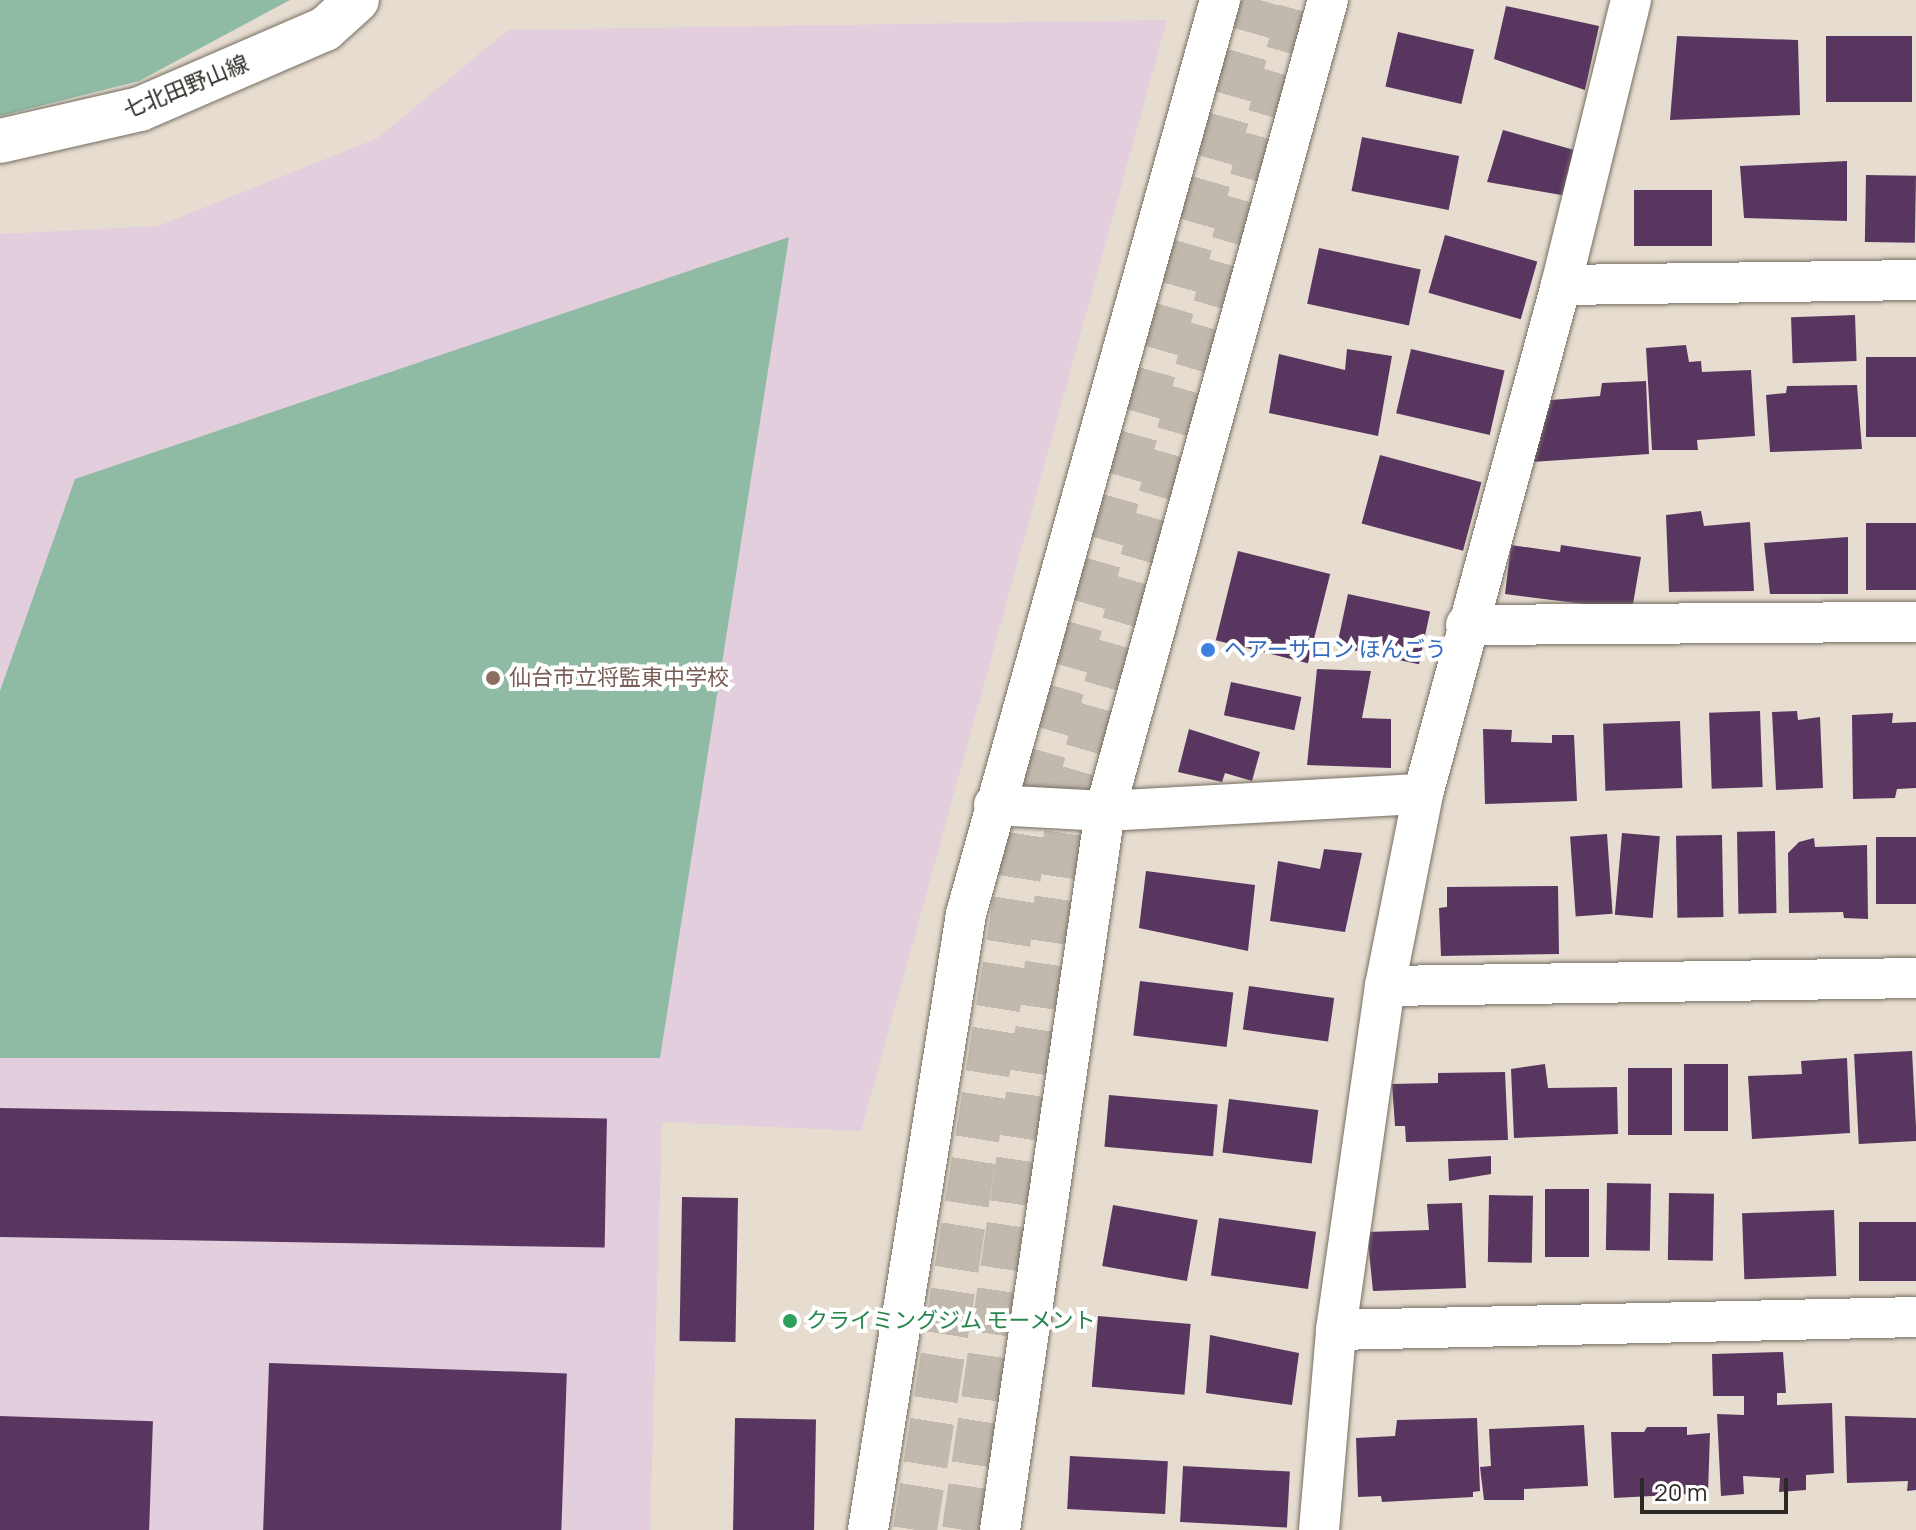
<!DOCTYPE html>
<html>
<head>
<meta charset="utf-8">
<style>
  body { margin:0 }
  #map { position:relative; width:1916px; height:1530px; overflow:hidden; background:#e6ddd0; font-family:Manrope,"Noto Sans JP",sans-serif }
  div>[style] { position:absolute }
  .education>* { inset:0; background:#e2cedc }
  .green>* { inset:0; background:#8fbba4 }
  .building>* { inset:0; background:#59365f; transform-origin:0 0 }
  .primary-tunnel>* { height:44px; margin-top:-22px; transform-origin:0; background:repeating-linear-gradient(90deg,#c1b9ad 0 44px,transparent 0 66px) }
  .roads { filter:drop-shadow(0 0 2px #766e62) drop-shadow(0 0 2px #766e62) }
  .street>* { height:40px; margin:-20px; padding:0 20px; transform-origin:20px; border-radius:20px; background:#fff }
  .secondary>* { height:44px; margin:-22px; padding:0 22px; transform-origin:22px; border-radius:22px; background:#fff }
  .dots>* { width:22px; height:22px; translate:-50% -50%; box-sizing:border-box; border:4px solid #fff; border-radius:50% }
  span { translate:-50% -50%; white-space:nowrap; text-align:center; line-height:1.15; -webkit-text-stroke:8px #fff; paint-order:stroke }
  .street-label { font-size:22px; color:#2c2823 }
  .shop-label { font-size:22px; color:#366cbe }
  .left { translate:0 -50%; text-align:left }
  .education-label { font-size:22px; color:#785e54 }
  .leisure-label { font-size:22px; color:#27864d }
  .scale { position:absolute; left:1640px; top:1478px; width:148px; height:36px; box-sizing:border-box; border:4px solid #2c2823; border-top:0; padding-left:10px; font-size:24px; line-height:28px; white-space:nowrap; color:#2c2823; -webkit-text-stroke:6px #fff; paint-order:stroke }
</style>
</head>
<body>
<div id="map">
  <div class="education">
    <i style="clip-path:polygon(1167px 20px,861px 1131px,662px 1122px,650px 1530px,0 1530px,0 234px,158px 226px,378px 138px,508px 30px)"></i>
  </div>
  <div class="green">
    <i style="clip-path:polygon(0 0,290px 0,139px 81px,0 116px)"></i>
    <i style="clip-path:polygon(789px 237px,660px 1058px,0 1058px,0 691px,75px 479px)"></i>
  </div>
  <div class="building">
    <i style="clip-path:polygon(1506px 6px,1599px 26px,1585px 90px,1494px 59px)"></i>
    <i style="left:1398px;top:32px;width:78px;height:56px;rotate:13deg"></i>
    <i style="clip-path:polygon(1677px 36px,1798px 40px,1800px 115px,1670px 120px)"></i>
    <i style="left:1826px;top:36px;width:86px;height:66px"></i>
    <i style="clip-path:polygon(1503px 130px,1578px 151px,1567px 196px,1487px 182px)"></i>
    <i style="left:1362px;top:137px;width:99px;height:55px;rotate:11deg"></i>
    <i style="clip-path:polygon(1847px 161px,1847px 221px,1744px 218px,1740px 166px)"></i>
    <i style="left:1866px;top:175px;width:50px;height:67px;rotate:1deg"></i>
    <i style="left:1634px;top:190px;width:78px;height:56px"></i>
    <i style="left:1445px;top:235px;width:96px;height:60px;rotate:16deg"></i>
    <i style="left:1319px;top:248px;width:104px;height:57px;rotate:12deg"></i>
    <i style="left:1855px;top:315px;width:46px;height:64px;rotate:88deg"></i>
    <i style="clip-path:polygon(1686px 345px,1689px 362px,1701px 361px,1702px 372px,1751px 370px,1755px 436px,1697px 440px,1698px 450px,1652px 450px,1646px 348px)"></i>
    <i style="clip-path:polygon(1347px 349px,1392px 356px,1378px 436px,1269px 413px,1279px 354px,1345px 370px)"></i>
    <i style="left:1411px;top:349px;width:96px;height:66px;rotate:13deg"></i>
    <i style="left:1916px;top:357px;width:80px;height:50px;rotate:90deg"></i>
    <i style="clip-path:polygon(1646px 381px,1649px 454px,1532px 462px,1551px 400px,1600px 396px,1602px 383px)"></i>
    <i style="clip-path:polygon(1857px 385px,1862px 449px,1770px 452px,1766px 395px,1786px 393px,1787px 386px)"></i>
    <i style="left:1380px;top:455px;width:105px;height:71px;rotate:15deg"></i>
    <i style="clip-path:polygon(1701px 511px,1704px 526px,1750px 522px,1754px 591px,1669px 592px,1666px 515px)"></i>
    <i style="left:1916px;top:523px;width:67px;height:50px;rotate:90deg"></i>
    <i style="clip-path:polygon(1848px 537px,1848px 594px,1770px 594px,1764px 543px)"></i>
    <i style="clip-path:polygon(1511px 545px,1560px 552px,1561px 545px,1641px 557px,1632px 610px,1505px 594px)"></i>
    <i style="left:1238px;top:551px;width:95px;height:92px;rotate:14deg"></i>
    <i style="left:1348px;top:594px;width:84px;height:54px;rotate:12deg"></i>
    <i style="clip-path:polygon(1317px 669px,1371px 671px,1362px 718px,1391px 719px,1391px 768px,1307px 765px)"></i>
    <i style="left:1231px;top:682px;width:72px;height:34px;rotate:12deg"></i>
    <i style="left:1760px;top:711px;width:76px;height:51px;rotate:88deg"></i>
    <i style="clip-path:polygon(1797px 711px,1798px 720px,1820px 717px,1823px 788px,1776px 790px,1772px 712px)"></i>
    <i style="clip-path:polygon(1893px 713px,1892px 723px,1916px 722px,1916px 788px,1897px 789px,1895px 798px,1853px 799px,1852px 715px)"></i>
    <i style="left:1680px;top:721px;width:67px;height:77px;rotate:88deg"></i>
    <i style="clip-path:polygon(1189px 729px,1260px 752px,1252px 781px,1225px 773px,1222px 782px,1178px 772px)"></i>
    <i style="clip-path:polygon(1483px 729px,1512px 730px,1511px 742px,1552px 743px,1552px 735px,1574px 735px,1577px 801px,1485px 804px)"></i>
    <i style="left:1775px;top:831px;width:82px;height:38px;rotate:89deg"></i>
    <i style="left:1622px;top:833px;width:38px;height:82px;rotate:5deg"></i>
    <i style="left:1607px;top:834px;width:80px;height:37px;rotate:86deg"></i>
    <i style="left:1722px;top:835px;width:82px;height:46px;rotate:89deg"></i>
    <i style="left:1876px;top:837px;width:40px;height:67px"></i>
    <i style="clip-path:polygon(1814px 838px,1815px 847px,1867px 845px,1868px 919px,1844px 918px,1843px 912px,1789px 913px,1788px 853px,1799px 842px)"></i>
    <i style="clip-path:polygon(1324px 849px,1362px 853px,1345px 932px,1270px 921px,1278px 861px,1320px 869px)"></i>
    <i style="clip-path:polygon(1146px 871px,1255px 885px,1248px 951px,1139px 928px)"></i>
    <i style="clip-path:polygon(1558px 886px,1559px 954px,1441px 956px,1439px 908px,1447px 907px,1447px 887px)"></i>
    <i style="left:1140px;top:981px;width:94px;height:55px;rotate:7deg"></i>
    <i style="left:1249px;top:986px;width:86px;height:44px;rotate:8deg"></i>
    <i style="left:1912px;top:1051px;width:90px;height:58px;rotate:87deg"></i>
    <i style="clip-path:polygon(1847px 1058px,1850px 1133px,1752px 1139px,1748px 1076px,1802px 1074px,1801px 1061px)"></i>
    <i style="clip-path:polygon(1545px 1064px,1548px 1088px,1617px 1087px,1618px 1134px,1514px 1138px,1511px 1069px)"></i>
    <i style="left:1684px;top:1064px;width:44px;height:67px"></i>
    <i style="left:1628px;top:1068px;width:44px;height:67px"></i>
    <i style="clip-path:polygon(1505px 1072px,1508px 1140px,1406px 1142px,1405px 1126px,1395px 1126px,1392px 1084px,1438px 1083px,1438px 1073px)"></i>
    <i style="left:1109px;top:1095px;width:109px;height:52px;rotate:5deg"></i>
    <i style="left:1229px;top:1099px;width:90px;height:54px;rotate:7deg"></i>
    <i style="left:0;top:1108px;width:607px;height:129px;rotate:1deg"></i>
    <i style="clip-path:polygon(1491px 1156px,1491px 1174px,1449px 1181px,1448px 1159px)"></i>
    <i style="left:1607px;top:1183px;width:44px;height:67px;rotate:1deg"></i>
    <i style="left:1589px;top:1189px;width:68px;height:44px;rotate:90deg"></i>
    <i style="left:1669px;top:1193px;width:45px;height:67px;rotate:1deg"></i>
    <i style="left:1489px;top:1195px;width:44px;height:67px;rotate:1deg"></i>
    <i style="left:682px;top:1197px;width:56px;height:144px;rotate:1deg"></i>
    <i style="clip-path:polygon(1462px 1203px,1466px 1288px,1373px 1291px,1367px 1232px,1429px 1230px,1427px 1204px)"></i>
    <i style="left:1113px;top:1205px;width:86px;height:62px;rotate:10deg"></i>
    <i style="left:1834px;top:1210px;width:66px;height:92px;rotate:88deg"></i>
    <i style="left:1219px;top:1218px;width:98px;height:58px;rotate:8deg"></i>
    <i style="left:1916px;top:1222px;width:59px;height:57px;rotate:90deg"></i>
    <i style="left:1098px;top:1316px;width:93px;height:71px;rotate:5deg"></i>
    <i style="clip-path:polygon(1210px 1335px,1299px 1353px,1292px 1405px,1206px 1393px)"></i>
    <i style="clip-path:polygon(1783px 1352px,1786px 1393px,1777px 1393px,1777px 1405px,1832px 1403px,1834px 1473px,1806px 1475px,1806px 1490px,1779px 1492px,1780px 1478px,1743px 1476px,1744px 1494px,1721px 1496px,1717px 1414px,1744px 1415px,1744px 1396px,1713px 1396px,1712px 1354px)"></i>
    <i style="left:269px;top:1363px;width:298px;height:167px;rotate:2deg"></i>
    <i style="left:0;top:1416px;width:153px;height:114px;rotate:2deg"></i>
    <i style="clip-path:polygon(1845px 1416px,1916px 1418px,1916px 1490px,1907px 1491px,1908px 1481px,1847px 1483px)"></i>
    <i style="left:735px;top:1418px;width:81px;height:112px;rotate:1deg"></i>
    <i style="clip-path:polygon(1477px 1418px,1480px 1491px,1473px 1492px,1473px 1497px,1382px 1502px,1381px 1496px,1358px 1497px,1356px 1438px,1395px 1436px,1397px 1420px)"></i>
    <i style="clip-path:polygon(1584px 1425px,1588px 1486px,1524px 1489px,1524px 1500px,1484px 1500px,1480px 1467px,1491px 1466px,1489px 1429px)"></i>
    <i style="clip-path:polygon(1647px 1427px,1687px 1427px,1687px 1435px,1710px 1433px,1708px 1493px,1614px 1498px,1611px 1432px,1644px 1432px)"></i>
    <i style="left:1070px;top:1456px;width:98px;height:53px;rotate:3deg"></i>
    <i style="left:1183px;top:1466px;width:107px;height:56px;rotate:3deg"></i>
  </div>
  <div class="primary-tunnel">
    <i style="left:915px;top:1530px;width:745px;rotate:-80.97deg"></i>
    <i style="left:1032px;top:794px;width:826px;rotate:-73.91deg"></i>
    <i style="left:964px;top:1530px;width:724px;rotate:-81.66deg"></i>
    <i style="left:1069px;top:814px;width:847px;rotate:-73.96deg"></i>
  </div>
  <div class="roads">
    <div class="street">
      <i style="left:1561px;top:285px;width:355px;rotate:-0.8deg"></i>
      <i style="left:1466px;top:625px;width:450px;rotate:-0.4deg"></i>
      <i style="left:994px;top:805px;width:111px;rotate:3.1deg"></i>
      <i style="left:1105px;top:811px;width:318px;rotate:-3.1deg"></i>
      <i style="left:1385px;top:986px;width:531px;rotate:-0.86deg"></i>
      <i style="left:1336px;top:1330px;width:580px;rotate:-1.28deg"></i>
      <i style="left:868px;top:1530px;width:624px;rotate:-80.96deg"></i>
      <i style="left:966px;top:914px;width:949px;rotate:-74.47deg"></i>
      <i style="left:1000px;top:1530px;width:727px;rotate:-81.69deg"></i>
      <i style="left:1105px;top:811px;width:841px;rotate:-74.63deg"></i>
      <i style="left:1319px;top:1530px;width:201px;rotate:-85.1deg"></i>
      <i style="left:1336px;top:1330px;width:347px;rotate:-81.9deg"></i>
      <i style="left:1385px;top:986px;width:196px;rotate:-78.8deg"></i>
      <i style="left:1423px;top:794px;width:527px;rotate:-74.83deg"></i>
      <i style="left:1561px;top:285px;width:293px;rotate:-76.2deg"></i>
    </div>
    <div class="secondary">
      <i style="left:0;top:141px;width:144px;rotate:-12.9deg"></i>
      <i style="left:140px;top:109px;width:202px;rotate:-23.4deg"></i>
      <i style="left:325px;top:29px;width:43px;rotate:-42.2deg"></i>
    </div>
  </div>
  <div class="dots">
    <i style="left:1208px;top:650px;background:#3f7fe0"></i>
    <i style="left:493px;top:678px;background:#8d6e63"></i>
    <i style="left:790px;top:1321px;background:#2e9e5b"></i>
  </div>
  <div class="street-label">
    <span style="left:186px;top:87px;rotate:-22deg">七北田野山線</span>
  </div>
  <div class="shop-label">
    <span class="left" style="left:1224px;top:650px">ヘアーサロン ほんごう</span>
  </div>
  <div class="education-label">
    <span class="left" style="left:509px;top:678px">仙台市立将監東中学校</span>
  </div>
  <div class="leisure-label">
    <span class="left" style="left:806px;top:1321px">クライミングジム モーメント</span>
  </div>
  <div class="scale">20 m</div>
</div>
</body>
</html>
